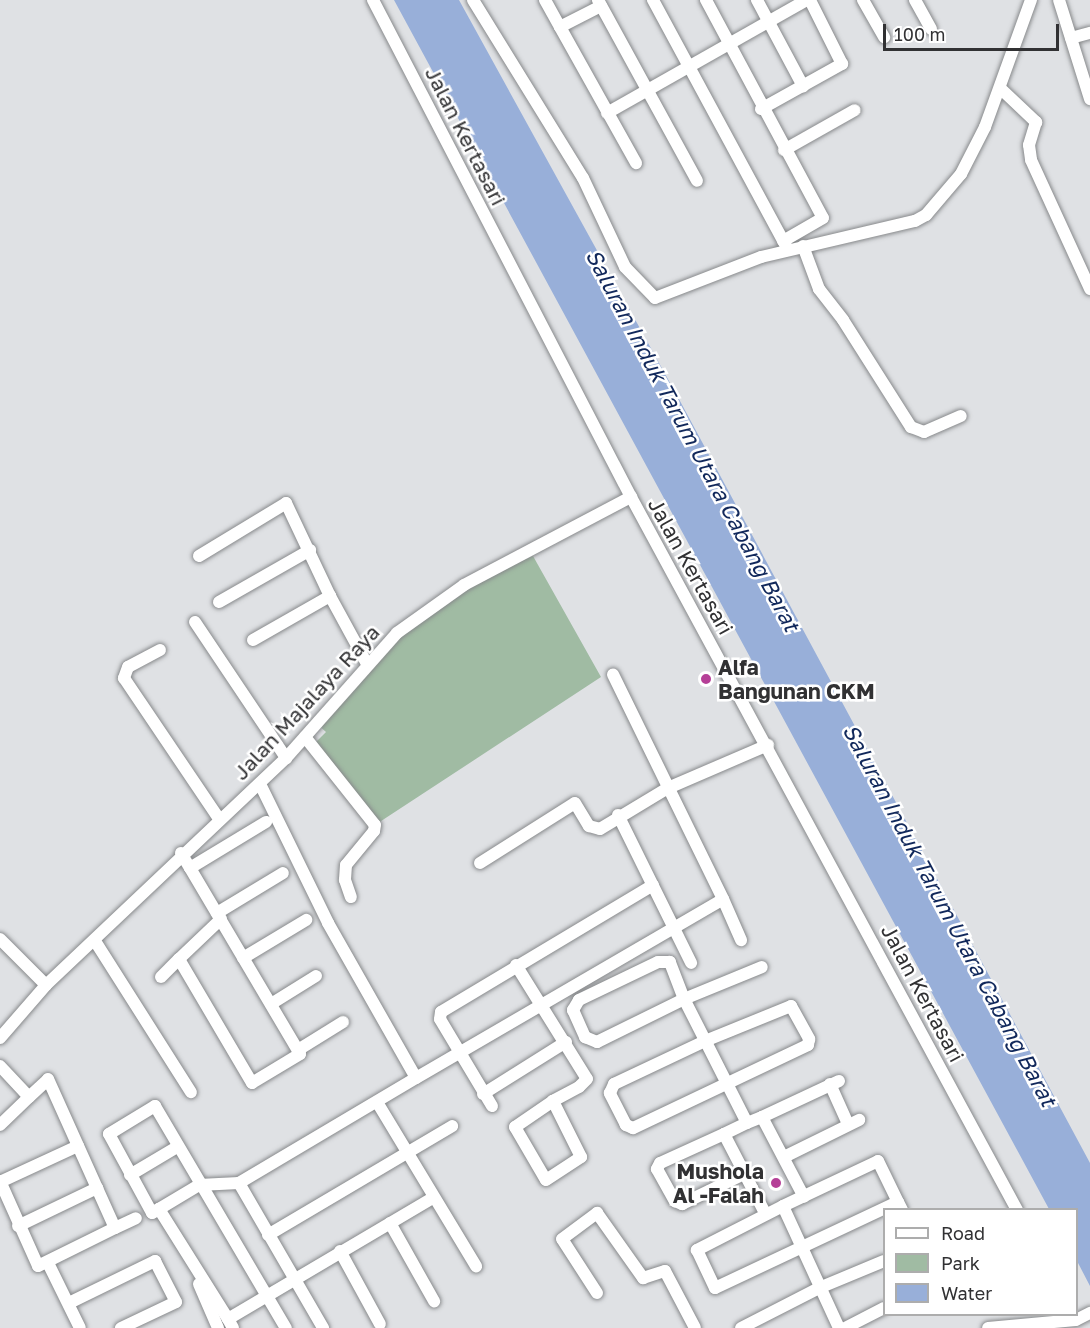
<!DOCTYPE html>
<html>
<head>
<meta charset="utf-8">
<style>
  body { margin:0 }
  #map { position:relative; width:1090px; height:1328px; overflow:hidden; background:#dfe1e4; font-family:"Golos Text",sans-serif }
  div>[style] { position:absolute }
  .green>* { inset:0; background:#a0bba3 }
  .water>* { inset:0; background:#98afd9 }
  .roads { filter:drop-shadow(0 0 2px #87898b) drop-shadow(0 0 2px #87898b) }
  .minor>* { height:12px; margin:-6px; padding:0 6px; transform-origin:6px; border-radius:6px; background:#fff }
  .dots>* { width:16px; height:16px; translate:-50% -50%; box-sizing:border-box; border:3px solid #fff; border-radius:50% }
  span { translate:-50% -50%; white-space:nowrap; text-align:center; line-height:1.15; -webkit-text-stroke:5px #fff; paint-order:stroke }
  .street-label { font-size:21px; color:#313133 }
  .poi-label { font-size:21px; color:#313133; font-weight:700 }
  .left { translate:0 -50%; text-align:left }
  .right { translate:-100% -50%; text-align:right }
  .water-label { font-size:22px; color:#11285b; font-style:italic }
  .legend { position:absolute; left:883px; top:1208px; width:195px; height:108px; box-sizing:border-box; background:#fff; border:2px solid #adadad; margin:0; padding:8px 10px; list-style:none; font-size:18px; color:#313133 }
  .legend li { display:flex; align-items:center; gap:12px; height:30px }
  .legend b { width:30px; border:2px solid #adadad }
  .scale { position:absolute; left:883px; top:24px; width:176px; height:27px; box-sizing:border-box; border:3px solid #313133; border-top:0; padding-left:8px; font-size:18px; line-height:21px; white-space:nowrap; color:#313133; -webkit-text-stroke:4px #fff; paint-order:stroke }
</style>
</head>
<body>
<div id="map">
  <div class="green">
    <i style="clip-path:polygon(533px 556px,601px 677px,375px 825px,315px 743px,326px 732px,317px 724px,367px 664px,464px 585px)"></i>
  </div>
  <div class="water">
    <i style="clip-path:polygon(394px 0,459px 0,680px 401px,1090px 1163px,1090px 1286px,1077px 1261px,1076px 1210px,1049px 1209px)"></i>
  </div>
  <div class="roads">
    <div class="minor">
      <i style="left:373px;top:0;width:560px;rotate:62.57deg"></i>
      <i style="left:631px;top:497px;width:811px;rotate:61.57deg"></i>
      <i style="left:473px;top:0;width:209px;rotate:58.3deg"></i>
      <i style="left:583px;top:178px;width:98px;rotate:64.7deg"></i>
      <i style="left:625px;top:267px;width:43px;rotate:45.9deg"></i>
      <i style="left:655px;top:298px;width:114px;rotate:-21.1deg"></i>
      <i style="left:761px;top:257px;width:158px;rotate:-13.2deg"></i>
      <i style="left:915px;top:221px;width:13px;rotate:-29deg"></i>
      <i style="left:926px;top:215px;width:54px;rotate:-49.5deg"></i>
      <i style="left:961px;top:174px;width:53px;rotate:-62.9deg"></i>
      <i style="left:985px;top:127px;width:135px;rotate:-70.1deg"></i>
      <i style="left:545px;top:0;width:31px;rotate:61deg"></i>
      <i style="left:598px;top:0;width:206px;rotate:61.3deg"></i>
      <i style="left:653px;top:0;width:280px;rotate:61.6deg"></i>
      <i style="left:706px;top:0;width:247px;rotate:61.8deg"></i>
      <i style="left:823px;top:218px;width:46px;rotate:150.1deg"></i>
      <i style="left:757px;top:0;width:98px;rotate:61.9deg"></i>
      <i style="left:863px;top:0;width:43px;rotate:60.4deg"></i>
      <i style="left:915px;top:0;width:33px;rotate:61deg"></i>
      <i style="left:1059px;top:0;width:104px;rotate:72.6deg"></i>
      <i style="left:601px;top:6px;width:46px;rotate:152.9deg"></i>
      <i style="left:560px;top:27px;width:156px;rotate:60.8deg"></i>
      <i style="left:1071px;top:38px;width:20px;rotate:-15deg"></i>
      <i style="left:1000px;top:88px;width:50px;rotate:43.4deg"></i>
      <i style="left:1036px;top:122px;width:24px;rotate:107deg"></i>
      <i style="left:1029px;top:145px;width:15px;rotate:82deg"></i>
      <i style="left:1031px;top:160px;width:142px;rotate:65.4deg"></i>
      <i style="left:761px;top:109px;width:93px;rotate:-29.1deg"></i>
      <i style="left:842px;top:64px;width:72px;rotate:-116.6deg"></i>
      <i style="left:607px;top:113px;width:230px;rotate:-29.5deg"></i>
      <i style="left:784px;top:150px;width:81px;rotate:-29.4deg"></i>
      <i style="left:803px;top:246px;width:46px;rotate:69.6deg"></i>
      <i style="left:819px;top:289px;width:39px;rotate:52deg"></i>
      <i style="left:843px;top:320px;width:127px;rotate:57.6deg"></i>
      <i style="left:911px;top:427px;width:14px;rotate:21deg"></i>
      <i style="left:924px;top:432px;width:40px;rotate:-23.4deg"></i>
      <i style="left:199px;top:556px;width:102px;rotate:-31.3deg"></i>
      <i style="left:286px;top:503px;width:103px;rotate:64.7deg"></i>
      <i style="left:219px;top:602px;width:105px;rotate:-29.7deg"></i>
      <i style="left:195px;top:622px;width:164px;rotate:56.2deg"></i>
      <i style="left:253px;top:640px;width:89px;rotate:-29.7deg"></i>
      <i style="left:330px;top:596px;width:77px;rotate:61.4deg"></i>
      <i style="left:160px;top:650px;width:36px;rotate:152deg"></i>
      <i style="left:128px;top:667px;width:12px;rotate:110deg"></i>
      <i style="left:124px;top:678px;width:170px;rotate:56deg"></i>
      <i style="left:305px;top:737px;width:112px;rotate:51.5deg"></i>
      <i style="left:375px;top:825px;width:6px;rotate:99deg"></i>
      <i style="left:374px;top:831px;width:44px;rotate:129.5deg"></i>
      <i style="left:346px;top:865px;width:15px;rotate:94deg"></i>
      <i style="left:345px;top:880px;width:18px;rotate:71deg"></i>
      <i style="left:260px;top:784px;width:155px;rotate:63.9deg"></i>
      <i style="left:328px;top:923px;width:178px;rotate:60.4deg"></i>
      <i style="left:416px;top:1078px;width:355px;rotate:-30.2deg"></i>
      <i style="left:723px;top:899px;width:250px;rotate:-116.1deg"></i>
      <i style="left:618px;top:815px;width:165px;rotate:63.7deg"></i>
      <i style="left:181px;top:853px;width:17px;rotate:59deg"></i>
      <i style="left:190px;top:868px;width:216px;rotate:59.4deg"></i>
      <i style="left:300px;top:1054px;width:56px;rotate:148.9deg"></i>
      <i style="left:252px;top:1083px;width:144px;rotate:-120.5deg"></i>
      <i style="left:179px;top:959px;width:58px;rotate:-43.6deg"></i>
      <i style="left:480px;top:863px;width:112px;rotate:-32.3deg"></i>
      <i style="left:575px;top:803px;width:27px;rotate:59deg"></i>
      <i style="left:589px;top:826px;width:11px;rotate:15deg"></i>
      <i style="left:600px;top:829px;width:79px;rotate:-31.1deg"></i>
      <i style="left:668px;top:788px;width:109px;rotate:-23.3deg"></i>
      <i style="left:190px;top:868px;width:89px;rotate:-31.2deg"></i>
      <i style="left:723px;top:899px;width:45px;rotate:66.3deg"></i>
      <i style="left:217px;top:913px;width:77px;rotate:-31.2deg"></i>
      <i style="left:0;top:939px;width:65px;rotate:45deg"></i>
      <i style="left:95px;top:941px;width:179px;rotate:57.6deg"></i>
      <i style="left:243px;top:958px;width:74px;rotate:-31.1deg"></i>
      <i style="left:516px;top:965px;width:134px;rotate:58.1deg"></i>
      <i style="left:587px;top:1079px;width:11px;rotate:135deg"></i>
      <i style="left:579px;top:1087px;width:30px;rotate:152deg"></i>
      <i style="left:553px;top:1101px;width:46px;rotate:145.6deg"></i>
      <i style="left:515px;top:1127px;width:61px;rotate:59.7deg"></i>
      <i style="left:546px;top:1180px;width:42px;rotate:-33.3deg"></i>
      <i style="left:581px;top:1157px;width:63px;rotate:-116.6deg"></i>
      <i style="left:161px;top:977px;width:25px;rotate:-45deg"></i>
      <i style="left:271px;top:1004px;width:53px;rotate:-31.9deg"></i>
      <i style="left:791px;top:1006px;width:38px;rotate:61deg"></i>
      <i style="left:809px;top:1039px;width:6px;rotate:99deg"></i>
      <i style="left:808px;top:1045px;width:194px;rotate:154.6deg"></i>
      <i style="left:633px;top:1128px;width:8px;rotate:-157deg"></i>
      <i style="left:626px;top:1125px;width:36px;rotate:-117deg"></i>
      <i style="left:610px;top:1093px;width:10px;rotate:-66deg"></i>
      <i style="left:614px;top:1084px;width:101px;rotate:-25.3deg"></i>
      <i style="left:705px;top:1041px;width:93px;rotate:-22.1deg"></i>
      <i style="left:0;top:1038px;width:70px;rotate:-49deg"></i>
      <i style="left:46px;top:985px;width:330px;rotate:-43.4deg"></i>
      <i style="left:286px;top:758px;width:167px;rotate:-48.4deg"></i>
      <i style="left:397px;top:633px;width:82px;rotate:-35.6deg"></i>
      <i style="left:464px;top:585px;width:189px;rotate:-27.8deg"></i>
      <i style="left:298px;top:1050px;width:53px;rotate:-31.9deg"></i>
      <i style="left:0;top:1066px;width:42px;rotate:46.9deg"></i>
      <i style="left:29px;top:1097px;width:26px;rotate:-43deg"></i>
      <i style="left:48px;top:1079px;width:163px;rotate:65.8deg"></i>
      <i style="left:115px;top:1228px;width:23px;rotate:-25deg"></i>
      <i style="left:830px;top:1084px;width:44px;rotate:65.8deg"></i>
      <i style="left:483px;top:1094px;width:98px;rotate:-32.1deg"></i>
      <i style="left:377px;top:1102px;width:192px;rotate:58.9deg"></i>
      <i style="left:492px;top:1106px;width:101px;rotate:-120.9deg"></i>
      <i style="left:440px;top:1019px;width:7px;rotate:-82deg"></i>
      <i style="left:441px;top:1012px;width:247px;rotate:-30.9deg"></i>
      <i style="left:762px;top:1117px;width:85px;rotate:-25.1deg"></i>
      <i style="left:747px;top:1123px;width:139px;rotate:-116.9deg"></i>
      <i style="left:684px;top:999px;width:40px;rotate:-111deg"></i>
      <i style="left:670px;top:962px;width:12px;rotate:180deg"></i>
      <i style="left:658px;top:962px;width:88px;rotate:154.3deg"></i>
      <i style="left:579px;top:1000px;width:12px;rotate:121deg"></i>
      <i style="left:573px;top:1010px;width:30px;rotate:66deg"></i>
      <i style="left:585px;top:1037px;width:13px;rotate:23deg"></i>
      <i style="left:597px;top:1042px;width:97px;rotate:-26.3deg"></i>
      <i style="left:684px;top:999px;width:84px;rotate:-22.3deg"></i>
      <i style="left:0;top:1125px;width:40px;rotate:-44deg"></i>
      <i style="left:724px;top:1134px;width:70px;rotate:155.6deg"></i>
      <i style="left:660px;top:1163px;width:7px;rotate:117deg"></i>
      <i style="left:657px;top:1169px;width:37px;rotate:61deg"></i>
      <i style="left:675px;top:1201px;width:8px;rotate:23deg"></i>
      <i style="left:682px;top:1204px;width:69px;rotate:-25.8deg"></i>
      <i style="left:784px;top:1157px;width:84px;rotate:-26.3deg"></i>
      <i style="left:130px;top:1175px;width:55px;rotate:-30.8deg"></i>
      <i style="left:0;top:1181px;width:93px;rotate:65.9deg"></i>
      <i style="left:38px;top:1266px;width:86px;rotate:-26.3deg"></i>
      <i style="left:0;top:1182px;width:86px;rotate:-24.8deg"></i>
      <i style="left:239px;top:1183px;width:168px;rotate:59.9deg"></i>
      <i style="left:783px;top:1206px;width:97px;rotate:152.9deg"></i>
      <i style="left:697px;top:1250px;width:42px;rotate:64.7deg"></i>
      <i style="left:715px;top:1288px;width:202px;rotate:-25.2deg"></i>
      <i style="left:898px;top:1202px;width:9px;rotate:63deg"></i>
      <i style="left:159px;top:1209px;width:8px;rotate:150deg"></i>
      <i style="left:152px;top:1213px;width:90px;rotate:-118.6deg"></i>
      <i style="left:109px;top:1134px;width:54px;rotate:-31.3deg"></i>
      <i style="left:155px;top:1106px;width:258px;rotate:59.5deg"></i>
      <i style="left:765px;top:1213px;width:89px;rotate:-117.4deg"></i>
      <i style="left:724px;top:1134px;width:25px;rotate:-26deg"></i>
      <i style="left:747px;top:1123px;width:16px;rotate:-22deg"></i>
      <i style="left:762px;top:1117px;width:90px;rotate:62.3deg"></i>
      <i style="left:390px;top:1223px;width:90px;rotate:60.6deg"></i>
      <i style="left:18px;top:1226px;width:88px;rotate:-25.7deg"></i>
      <i style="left:268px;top:1235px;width:214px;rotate:-30.6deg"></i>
      <i style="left:340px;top:1251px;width:83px;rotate:61.3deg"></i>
      <i style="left:48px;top:1263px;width:72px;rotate:63.8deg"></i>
      <i style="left:199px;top:1284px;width:48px;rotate:66.6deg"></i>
      <i style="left:597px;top:1293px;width:64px;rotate:-122.9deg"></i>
      <i style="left:562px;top:1239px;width:44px;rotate:-36.6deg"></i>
      <i style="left:597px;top:1213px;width:80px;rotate:54.7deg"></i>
      <i style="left:643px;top:1278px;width:23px;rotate:-18deg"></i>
      <i style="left:665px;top:1271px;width:64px;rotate:62.2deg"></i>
      <i style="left:69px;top:1303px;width:96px;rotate:-26deg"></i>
      <i style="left:155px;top:1261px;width:46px;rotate:62.9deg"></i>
      <i style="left:176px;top:1302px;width:61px;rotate:154.7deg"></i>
      <i style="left:228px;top:1319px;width:130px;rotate:-122.1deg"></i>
      <i style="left:159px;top:1209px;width:47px;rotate:-31deg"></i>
      <i style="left:199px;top:1185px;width:40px;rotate:-2.9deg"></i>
      <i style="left:239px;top:1183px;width:206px;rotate:-30.7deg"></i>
      <i style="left:233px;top:1328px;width:10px;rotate:-119deg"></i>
      <i style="left:228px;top:1319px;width:239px;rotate:-30.6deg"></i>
      <i style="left:741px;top:1328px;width:88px;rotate:-27.1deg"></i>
      <i style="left:819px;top:1288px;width:70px;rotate:-22.6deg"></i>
      <i style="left:839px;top:1328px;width:134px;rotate:-114.7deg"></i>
      <i style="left:783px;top:1206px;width:105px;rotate:-25.3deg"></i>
      <i style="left:878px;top:1161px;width:46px;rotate:64deg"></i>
      <i style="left:845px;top:1328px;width:44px;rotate:-27.1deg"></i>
      <i style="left:988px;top:1328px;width:88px;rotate:-5.2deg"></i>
      <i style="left:1076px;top:1320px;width:16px;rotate:-27deg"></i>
    </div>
  </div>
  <div class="dots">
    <i style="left:706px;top:679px;background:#b53f97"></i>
    <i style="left:776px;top:1183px;background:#b53f97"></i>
  </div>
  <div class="street-label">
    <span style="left:466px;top:136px;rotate:63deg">Jalan Kertasari</span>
    <span style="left:691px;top:566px;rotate:61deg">Jalan Kertasari</span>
    <span style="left:306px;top:702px;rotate:-47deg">Jalan Majalaya Raya</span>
    <span style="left:923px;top:993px;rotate:62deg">Jalan Kertasari</span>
  </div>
  <div class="poi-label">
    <span class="left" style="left:718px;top:679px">Alfa<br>Bangunan CKM</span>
    <span class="right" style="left:764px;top:1183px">Mushola<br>Al -Falah</span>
  </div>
  <div class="water-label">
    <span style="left:693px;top:440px;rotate:62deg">Saluran Induk Tarum Utara Cabang Barat</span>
    <span style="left:950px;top:915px;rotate:62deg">Saluran Induk Tarum Utara Cabang Barat</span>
  </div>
  <ul class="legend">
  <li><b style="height:8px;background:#fff"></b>Road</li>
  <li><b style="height:16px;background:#a0bba3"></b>Park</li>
  <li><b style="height:16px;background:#98afd9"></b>Water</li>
  </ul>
  <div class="scale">100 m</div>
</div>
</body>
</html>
